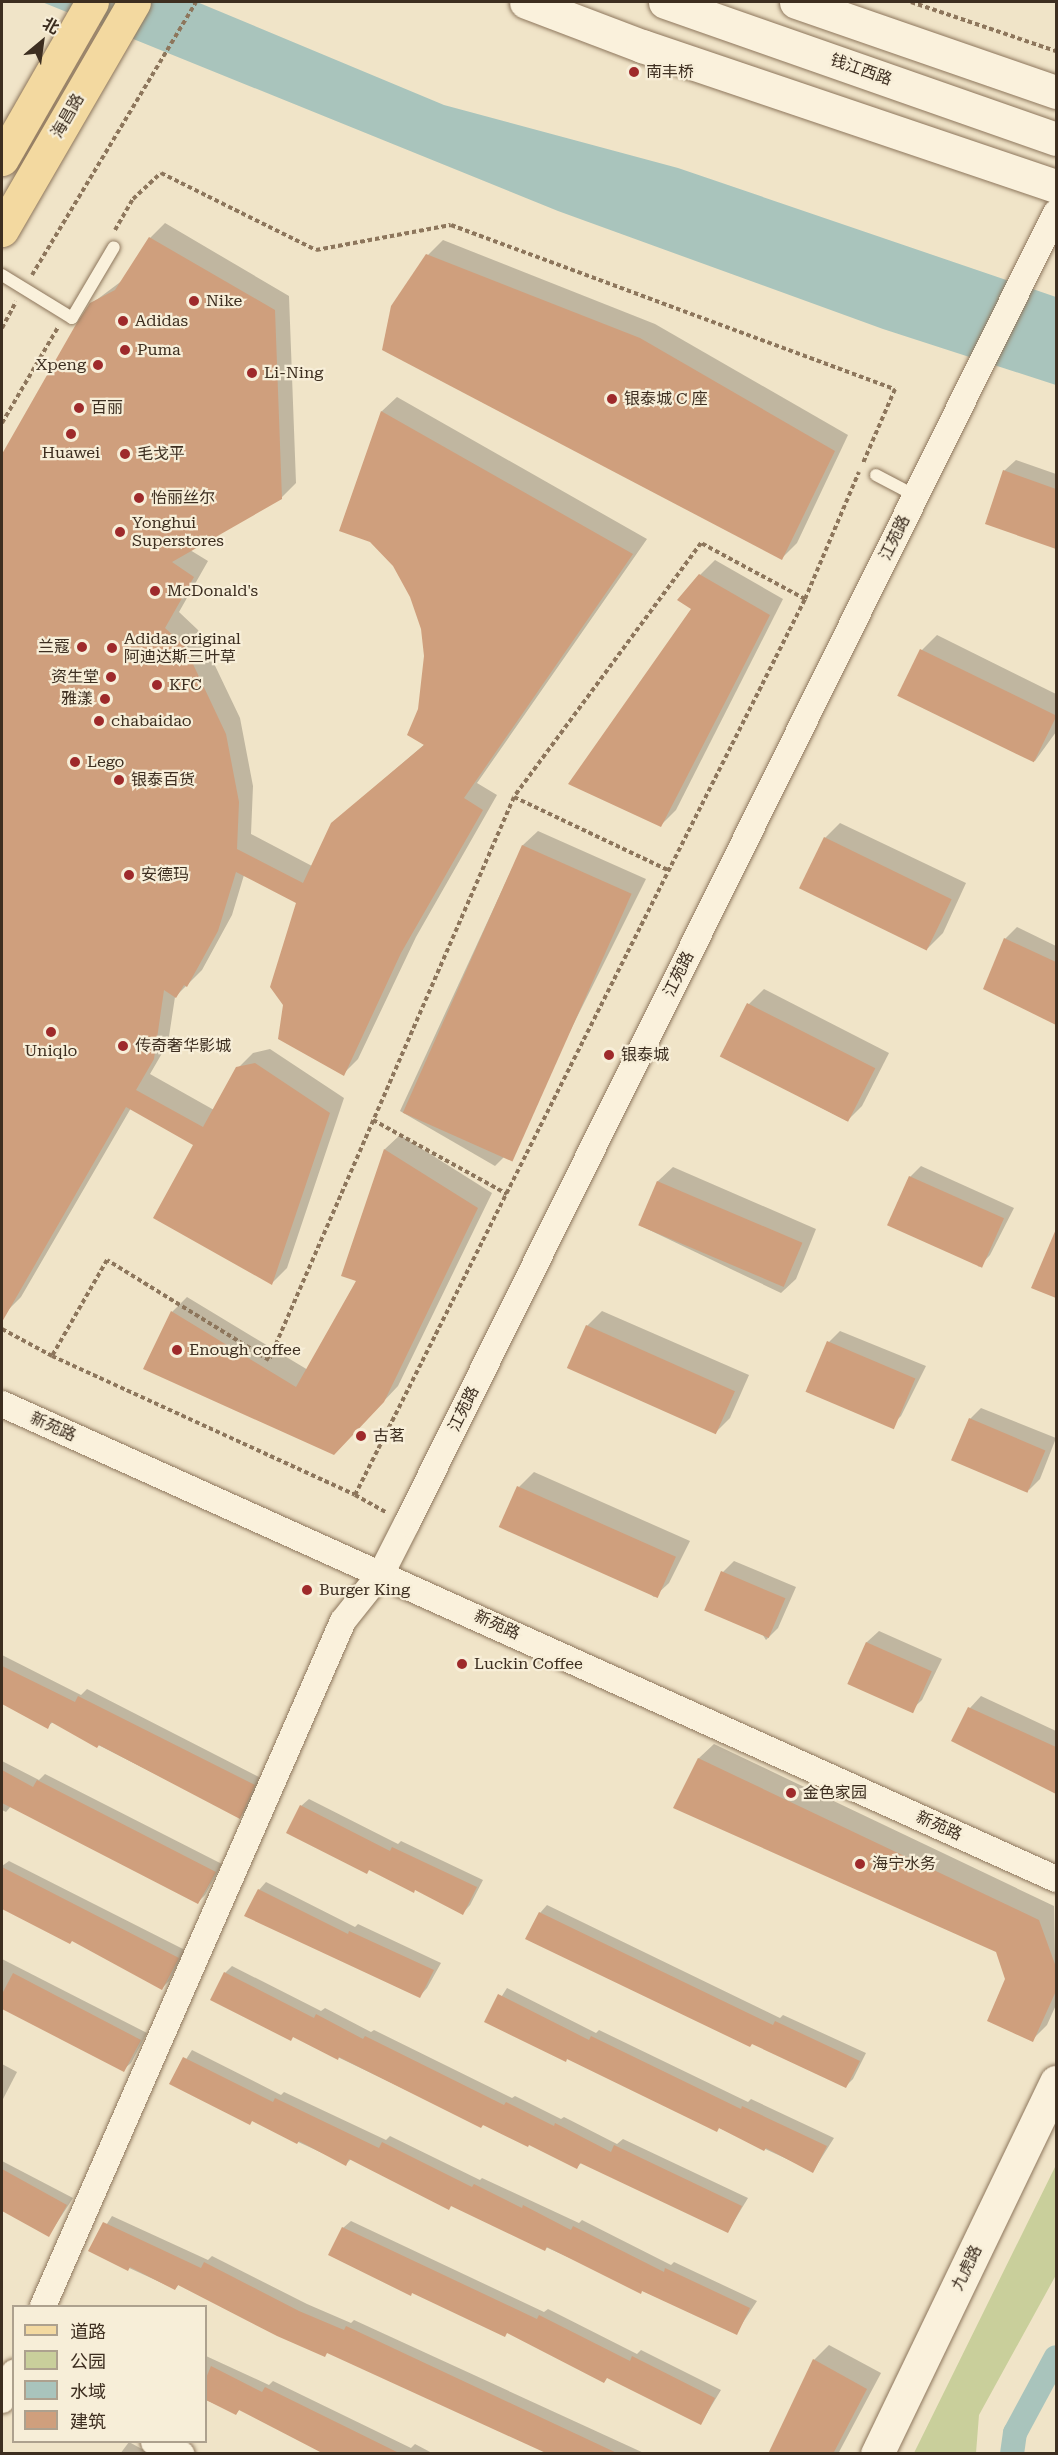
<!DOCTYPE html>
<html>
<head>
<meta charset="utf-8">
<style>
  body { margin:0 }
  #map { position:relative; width:1058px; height:2455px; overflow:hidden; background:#f0e4c8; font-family:"Roboto Serif","Noto Sans SC",serif }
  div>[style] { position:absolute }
  .green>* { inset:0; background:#c9cf9b }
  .water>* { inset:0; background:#a9c4bc }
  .shadow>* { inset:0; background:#0003 }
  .canal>* { height:24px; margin:-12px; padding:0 12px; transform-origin:12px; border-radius:12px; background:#a9c4bc }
  .building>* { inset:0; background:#cf9f7d; transform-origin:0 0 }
  .path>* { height:4px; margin-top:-2px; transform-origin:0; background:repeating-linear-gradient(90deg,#8d765c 0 4.5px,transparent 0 7.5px) }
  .roads { filter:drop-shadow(0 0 2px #8d765c) drop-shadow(0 0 2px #8d765c) }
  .lane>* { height:12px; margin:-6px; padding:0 6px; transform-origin:6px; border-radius:6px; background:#faf1dc }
  .street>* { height:26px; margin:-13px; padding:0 13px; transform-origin:13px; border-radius:13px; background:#faf1dc }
  .secondary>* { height:33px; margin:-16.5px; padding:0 16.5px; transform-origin:16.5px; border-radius:16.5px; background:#faf1dc }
  .primary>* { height:33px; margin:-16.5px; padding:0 16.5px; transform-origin:16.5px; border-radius:16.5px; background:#f3d9a0 }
  .dots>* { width:16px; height:16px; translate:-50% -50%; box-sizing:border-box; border:3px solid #f7eed8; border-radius:50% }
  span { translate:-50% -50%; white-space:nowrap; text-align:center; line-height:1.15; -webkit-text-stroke:4.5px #f7eed8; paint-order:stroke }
  .street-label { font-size:16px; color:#3d2e20 }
  .poi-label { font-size:16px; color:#3d2e20 }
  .left { translate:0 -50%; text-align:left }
  .right { translate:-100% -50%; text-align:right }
  .frame { position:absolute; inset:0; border:3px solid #3d2e20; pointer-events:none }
  .legend { position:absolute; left:12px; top:2305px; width:195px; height:138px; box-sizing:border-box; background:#f7eed8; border:2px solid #ada18e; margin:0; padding:8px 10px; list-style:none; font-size:18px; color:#3d2e20 }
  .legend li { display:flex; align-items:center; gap:12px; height:30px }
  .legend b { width:30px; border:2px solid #ada18e }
  .north { position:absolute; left:12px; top:12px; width:60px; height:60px; -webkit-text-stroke:4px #f7eed8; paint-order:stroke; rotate:29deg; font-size:16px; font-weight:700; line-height:24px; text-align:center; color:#3d2e20 }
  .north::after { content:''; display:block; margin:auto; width:21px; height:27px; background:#3d2e20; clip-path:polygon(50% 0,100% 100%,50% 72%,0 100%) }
</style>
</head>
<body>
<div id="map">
  <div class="green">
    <i style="clip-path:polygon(1056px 2165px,1056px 2275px,979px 2415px,976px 2453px,914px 2453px)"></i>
  </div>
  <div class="water">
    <i style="clip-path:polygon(42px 2px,197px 2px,444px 105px,678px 168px,1056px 297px,1056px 385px,883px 329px,558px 211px)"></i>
  </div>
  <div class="shadow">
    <i style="clip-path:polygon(165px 223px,289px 296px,296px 483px,281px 498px,190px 550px,208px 561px,179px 612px,198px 630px,240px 718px,253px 786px,251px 834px,312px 866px,332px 824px,425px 744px,420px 710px,425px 656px,423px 629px,411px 596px,394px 565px,370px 540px,340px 530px,382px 411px,397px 397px,647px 539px,477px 783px,497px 795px,416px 937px,358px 1059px,343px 1074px,298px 902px,244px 875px,232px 915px,202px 970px,175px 997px,168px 1043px,150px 1074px,214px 1110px,238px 1068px,253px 1053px,270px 1049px,344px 1098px,287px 1268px,272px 1283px,195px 1144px,131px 1108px,21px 1297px,6px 1312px,2px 1309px,2px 492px,5px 485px,2px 482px,2px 457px,91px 304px,123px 280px,150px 238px)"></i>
    <i style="clip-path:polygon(443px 240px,655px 324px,848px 435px,797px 543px,782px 558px,428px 255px)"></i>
    <i style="clip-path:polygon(1016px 460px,1056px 474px,1056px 547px,987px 523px,1004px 471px)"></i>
    <i style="clip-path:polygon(715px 560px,783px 599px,676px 810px,661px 825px,700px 575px)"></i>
    <i style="clip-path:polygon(937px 635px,1056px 694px,1056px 732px,1035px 761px,899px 695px,922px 650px)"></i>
    <i style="clip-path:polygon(840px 823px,966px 883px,943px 933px,928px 948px,825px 838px)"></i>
    <i style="clip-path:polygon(538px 831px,646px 879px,510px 1151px,495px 1166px,400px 1111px,523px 845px)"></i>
    <i style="clip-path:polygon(1017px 927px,1056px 946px,1056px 1024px,985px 988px,1005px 939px)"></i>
    <i style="clip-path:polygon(764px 989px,889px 1053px,862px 1106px,847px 1121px,722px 1056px,749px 1004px)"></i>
    <i style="clip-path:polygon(400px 1135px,492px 1193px,398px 1386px,349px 1438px,145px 1369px,172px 1312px,187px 1297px,308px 1370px,358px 1281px,343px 1275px,385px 1149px)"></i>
    <i style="clip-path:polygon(921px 1166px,1014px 1208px,990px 1255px,979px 1267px,910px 1177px)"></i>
    <i style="clip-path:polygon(673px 1167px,816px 1229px,796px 1279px,781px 1293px,641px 1226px,658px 1181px)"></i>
    <i style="clip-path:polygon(1056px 1242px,1056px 1297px,1033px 1287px)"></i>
    <i style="clip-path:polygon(602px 1311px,749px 1375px,730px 1418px,715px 1433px,587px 1326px)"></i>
    <i style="clip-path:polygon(840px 1331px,926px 1366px,901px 1416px,890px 1427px,829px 1342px)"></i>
    <i style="clip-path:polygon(981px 1408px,1056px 1438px,1040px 1479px,1029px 1490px,970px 1419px)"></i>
    <i style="clip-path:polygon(534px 1472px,690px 1541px,669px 1583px,654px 1597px,519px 1487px)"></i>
    <i style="clip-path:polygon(734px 1561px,796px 1587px,778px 1628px,766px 1640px,723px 1572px)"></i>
    <i style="clip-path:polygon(879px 1631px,942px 1659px,922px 1700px,910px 1711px,850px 1683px,867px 1642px)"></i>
    <i style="clip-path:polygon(2px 1655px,81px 1695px,87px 1689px,261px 1778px,247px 1810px,240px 1817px,53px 1722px,47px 1727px,2px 1703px)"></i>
    <i style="clip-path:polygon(981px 1696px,1056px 1731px,1056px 1792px,953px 1740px,970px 1708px)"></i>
    <i style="clip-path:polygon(714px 1744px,1054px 1906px,1056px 2005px,1047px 2025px,1032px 2040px,997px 1951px,675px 1807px,699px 1758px)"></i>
    <i style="clip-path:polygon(2px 1761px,39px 1780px,45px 1774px,222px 1864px,205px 1895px,198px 1902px,11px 1806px,6px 1812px,2px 1810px)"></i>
    <i style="clip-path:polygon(309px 1799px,398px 1844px,401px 1841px,483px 1880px,470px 1905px,463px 1913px,301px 1806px)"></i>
    <i style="clip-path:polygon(9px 1861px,185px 1950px,169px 1981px,162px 1988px,72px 1939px,70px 1942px,2px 1907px,2px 1866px)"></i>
    <i style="clip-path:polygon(266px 1882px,355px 1927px,358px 1924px,441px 1963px,427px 1988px,420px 1996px,259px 1890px)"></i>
    <i style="clip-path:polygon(547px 1905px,780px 2018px,783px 2015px,866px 2053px,853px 2079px,845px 2087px,540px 1913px)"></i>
    <i style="clip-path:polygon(2px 1959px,147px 2033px,131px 2063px,123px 2070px,2px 2008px)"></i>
    <i style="clip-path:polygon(232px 1966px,321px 2011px,325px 2008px,371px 2032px,374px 2030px,512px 2098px,515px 2096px,561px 2119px,564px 2117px,617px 2144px,623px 2139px,748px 2198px,728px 2231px,582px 2162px,577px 2167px,484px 2123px,481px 2126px,294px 2036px,225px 1973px)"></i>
    <i style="clip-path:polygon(507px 1988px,596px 2033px,599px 2030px,748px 2102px,751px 2099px,834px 2138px,813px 2171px,486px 2021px)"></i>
    <i style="clip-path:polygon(192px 2050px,281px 2095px,284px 2092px,386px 2140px,390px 2136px,480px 2180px,482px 2178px,579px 2223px,582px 2220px,671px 2265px,674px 2262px,757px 2301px,736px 2333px,351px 2159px,346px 2164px,171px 2083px)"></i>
    <i style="clip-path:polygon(2px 2064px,17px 2072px,2px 2101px)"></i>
    <i style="clip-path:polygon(2px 2161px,73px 2198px,49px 2235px,2px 2210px)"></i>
    <i style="clip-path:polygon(112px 2216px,208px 2260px,212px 2256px,307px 2304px,351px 2323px,354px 2320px,646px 2454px,550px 2454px,179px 2284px,175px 2289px,90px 2250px)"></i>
    <i style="clip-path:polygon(351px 2221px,544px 2312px,548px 2309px,637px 2354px,641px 2350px,721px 2390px,701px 2423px,343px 2228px)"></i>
    <i style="clip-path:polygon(829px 2345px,881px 2373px,838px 2454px,770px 2454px,814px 2360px)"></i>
    <i style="clip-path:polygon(206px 2356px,269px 2385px,273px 2381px,411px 2448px,415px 2444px,434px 2454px,331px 2454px,240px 2409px,236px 2413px,206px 2400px)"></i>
    <i style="clip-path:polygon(129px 2442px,151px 2454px,120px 2454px)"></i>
  </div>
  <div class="canal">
    <i style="left:1012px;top:2454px;width:21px;rotate:-82deg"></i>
    <i style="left:1015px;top:2433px;width:86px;rotate:-61.7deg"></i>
  </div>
  <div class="building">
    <i style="clip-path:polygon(149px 237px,275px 310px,282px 499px,172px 562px,194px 577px,165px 628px,184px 645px,226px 734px,239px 802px,237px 849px,303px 883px,331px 823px,424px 745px,407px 735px,418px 709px,424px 656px,421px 629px,410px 597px,393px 566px,370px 542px,339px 531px,381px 411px,633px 554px,464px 798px,483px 810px,401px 953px,344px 1076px,278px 1039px,283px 1005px,270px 987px,296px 903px,236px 872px,218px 931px,187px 987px,184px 985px,176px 998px,164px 990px,154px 1059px,136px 1090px,203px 1127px,236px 1067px,255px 1063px,330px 1113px,272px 1285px,153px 1218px,193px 1145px,126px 1107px,2px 1322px,2px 454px,75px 326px,90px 303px,115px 290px)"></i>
    <i style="clip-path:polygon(426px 254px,640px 338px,835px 451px,782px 560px,382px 350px,391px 306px)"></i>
    <i style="clip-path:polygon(1003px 470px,1056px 489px,1056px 549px,985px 524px)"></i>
    <i style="clip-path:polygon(699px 574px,770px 615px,661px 827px,568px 784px,691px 609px,677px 600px)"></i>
    <i style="left:920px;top:649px;width:152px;height:52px;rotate:26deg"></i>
    <i style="left:824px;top:837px;width:142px;height:57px;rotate:26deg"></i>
    <i style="left:522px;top:845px;width:120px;height:293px;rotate:24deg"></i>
    <i style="clip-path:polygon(1004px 938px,1056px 962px,1056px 1025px,983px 989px)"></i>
    <i style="left:747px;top:1003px;width:144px;height:60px;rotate:27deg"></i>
    <i style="clip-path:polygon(384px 1149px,478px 1208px,384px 1402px,334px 1455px,143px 1369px,171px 1311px,296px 1387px,356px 1281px,341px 1276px)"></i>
    <i style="left:909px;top:1176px;width:104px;height:54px;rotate:24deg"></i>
    <i style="left:657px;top:1181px;width:158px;height:48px;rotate:23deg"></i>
    <i style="clip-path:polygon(1056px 1229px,1056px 1298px,1031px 1288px)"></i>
    <i style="left:586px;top:1325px;width:163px;height:47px;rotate:24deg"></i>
    <i style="left:827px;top:1341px;width:96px;height:55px;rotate:23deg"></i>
    <i style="left:969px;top:1418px;width:83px;height:46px;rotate:23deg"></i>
    <i style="left:517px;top:1486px;width:174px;height:45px;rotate:24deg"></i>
    <i style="left:721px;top:1571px;width:70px;height:43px;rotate:23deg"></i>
    <i style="left:866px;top:1642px;width:72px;height:46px;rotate:24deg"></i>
    <i style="clip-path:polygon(2px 1666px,75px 1702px,78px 1696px,255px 1785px,240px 1819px,99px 1745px,97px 1748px,51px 1722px,48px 1729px,2px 1704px)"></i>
    <i style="clip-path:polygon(968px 1707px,1056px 1747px,1056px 1794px,951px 1741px)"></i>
    <i style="clip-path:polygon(698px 1758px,1039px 1920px,1056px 1967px,1056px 1991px,1033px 2042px,987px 2021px,1005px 1979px,996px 1952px,673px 1808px)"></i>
    <i style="clip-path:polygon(2px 1770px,33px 1787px,37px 1780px,216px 1872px,198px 1904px,2px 1803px)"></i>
    <i style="clip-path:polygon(300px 1805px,390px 1851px,392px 1847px,477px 1887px,463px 1915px,415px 1890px,414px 1893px,369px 1870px,367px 1874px,286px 1833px)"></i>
    <i style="clip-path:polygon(2px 1867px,179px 1958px,162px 1990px,72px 1941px,70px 1944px,2px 1909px)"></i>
    <i style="clip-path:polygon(258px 1889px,348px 1934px,349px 1931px,434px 1970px,420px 1998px,244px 1916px)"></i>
    <i style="clip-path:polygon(539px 1912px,773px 2025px,775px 2021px,860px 2061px,846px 2088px,752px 2044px,750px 2047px,525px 1939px)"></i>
    <i style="clip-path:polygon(224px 1972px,314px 2018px,316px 2014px,363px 2039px,365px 2036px,504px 2105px,506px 2102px,554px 2126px,555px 2123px,611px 2152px,614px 2145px,742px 2206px,728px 2233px,580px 2163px,577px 2169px,529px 2145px,528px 2147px,483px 2125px,481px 2128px,339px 2057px,338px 2060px,293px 2037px,291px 2041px,210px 2000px)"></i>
    <i style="clip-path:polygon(13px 1973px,141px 2040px,124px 2072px,2px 2009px,2px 1994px)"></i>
    <i style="clip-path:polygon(498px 1994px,589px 2040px,591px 2036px,741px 2109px,742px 2106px,827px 2146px,813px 2173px,766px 2148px,764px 2151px,719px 2128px,717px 2132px,567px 2059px,566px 2062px,484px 2022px)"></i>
    <i style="clip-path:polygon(183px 2057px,273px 2102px,275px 2098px,379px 2148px,382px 2142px,472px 2187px,474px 2184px,522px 2208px,523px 2205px,571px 2230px,573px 2226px,664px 2272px,665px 2268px,750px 2308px,737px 2335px,642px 2291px,641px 2294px,547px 2247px,545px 2251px,451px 2206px,449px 2210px,349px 2159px,346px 2166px,299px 2141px,297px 2144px,252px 2121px,250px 2125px,169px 2084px)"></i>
    <i style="clip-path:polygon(2px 2169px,67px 2205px,49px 2237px,2px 2211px)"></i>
    <i style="clip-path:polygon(103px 2222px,201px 2268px,204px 2262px,299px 2311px,344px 2330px,346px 2326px,619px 2454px,548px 2454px,327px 2353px,325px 2357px,277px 2336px,178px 2285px,175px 2290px,130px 2267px,128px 2271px,88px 2251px)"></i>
    <i style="clip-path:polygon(342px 2227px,537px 2319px,539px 2315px,630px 2361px,632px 2356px,715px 2398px,701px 2425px,607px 2378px,604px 2383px,507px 2333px,505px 2337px,412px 2293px,411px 2296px,328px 2255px)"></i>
    <i style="clip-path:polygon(813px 2359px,867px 2389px,833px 2454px,768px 2454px)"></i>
    <i style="clip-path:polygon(211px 2366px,262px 2392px,265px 2387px,401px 2454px,324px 2454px,239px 2410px,236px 2415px,206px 2400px,206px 2378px)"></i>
  </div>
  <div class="path">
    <i style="left:911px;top:2px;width:153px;rotate:18.7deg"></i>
    <i style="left:115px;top:230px;width:36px;rotate:-60deg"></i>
    <i style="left:133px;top:199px;width:38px;rotate:-43deg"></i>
    <i style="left:161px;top:173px;width:173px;rotate:26.4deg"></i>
    <i style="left:316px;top:250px;width:137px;rotate:-10.5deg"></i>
    <i style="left:451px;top:225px;width:473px;rotate:20.3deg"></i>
    <i style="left:895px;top:389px;width:81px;rotate:113.4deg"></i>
    <i style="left:32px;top:275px;width:318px;rotate:-59deg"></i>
    <i style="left:2px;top:328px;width:30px;rotate:-62deg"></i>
    <i style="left:2px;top:423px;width:111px;rotate:-59.7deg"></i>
    <i style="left:805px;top:599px;width:138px;rotate:-67deg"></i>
    <i style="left:514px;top:797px;width:170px;rotate:25.4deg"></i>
    <i style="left:373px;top:1120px;width:153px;rotate:28.9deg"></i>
    <i style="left:2px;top:1329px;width:57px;rotate:28.4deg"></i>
    <i style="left:52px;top:1356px;width:333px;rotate:24.6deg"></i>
    <i style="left:355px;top:1495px;width:1003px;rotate:-63.33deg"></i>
    <i style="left:805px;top:599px;width:118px;rotate:-151.7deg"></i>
    <i style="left:701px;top:543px;width:315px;rotate:126.4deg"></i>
    <i style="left:514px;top:797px;width:614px;rotate:113.52deg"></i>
    <i style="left:269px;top:1360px;width:190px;rotate:-148.3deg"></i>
    <i style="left:107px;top:1260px;width:111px;rotate:119.8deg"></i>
    <i style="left:355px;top:1495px;width:35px;rotate:29deg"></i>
  </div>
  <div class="roads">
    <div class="lane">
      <i style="left:2px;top:275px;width:82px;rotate:31.6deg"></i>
      <i style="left:72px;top:318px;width:82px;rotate:-59.4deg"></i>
      <i style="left:876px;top:475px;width:45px;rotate:27.7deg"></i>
    </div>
    <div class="street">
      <i style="left:2px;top:1404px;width:1156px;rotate:24.26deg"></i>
      <i style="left:43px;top:2306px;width:748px;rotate:-66.35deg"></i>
      <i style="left:343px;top:1621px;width:63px;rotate:-51.5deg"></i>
      <i style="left:382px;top:1572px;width:55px;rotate:-63deg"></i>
      <i style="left:407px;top:1523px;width:1462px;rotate:-63.65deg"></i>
      <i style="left:2px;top:2400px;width:30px;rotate:-66deg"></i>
      <i style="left:154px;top:2442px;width:30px;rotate:24deg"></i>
    </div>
    <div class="secondary">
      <i style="left:526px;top:2px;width:124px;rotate:20.8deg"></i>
      <i style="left:642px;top:46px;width:437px;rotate:18.7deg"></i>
      <i style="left:665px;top:2px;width:414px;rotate:19.3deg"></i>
      <i style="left:796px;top:2px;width:275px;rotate:19.1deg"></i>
      <i style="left:877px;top:2454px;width:413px;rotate:-64.3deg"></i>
    </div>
    <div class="primary">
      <i style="left:2px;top:159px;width:181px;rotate:-60.2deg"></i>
      <i style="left:2px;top:230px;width:263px;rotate:-59.9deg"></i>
    </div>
  </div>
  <div class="dots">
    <i style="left:634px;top:72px;background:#9e2a2b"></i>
    <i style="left:194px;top:301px;background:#9e2a2b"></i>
    <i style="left:123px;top:321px;background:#9e2a2b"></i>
    <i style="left:125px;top:350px;background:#9e2a2b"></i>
    <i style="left:98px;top:365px;background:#9e2a2b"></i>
    <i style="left:252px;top:373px;background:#9e2a2b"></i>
    <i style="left:612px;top:399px;background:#9e2a2b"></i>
    <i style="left:79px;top:408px;background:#9e2a2b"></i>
    <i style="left:71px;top:434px;background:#9e2a2b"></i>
    <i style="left:125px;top:454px;background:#9e2a2b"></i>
    <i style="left:139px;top:498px;background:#9e2a2b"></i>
    <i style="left:120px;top:532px;background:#9e2a2b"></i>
    <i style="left:155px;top:591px;background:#9e2a2b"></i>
    <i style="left:82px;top:647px;background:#9e2a2b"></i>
    <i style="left:112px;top:648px;background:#9e2a2b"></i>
    <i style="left:111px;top:677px;background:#9e2a2b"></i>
    <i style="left:157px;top:685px;background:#9e2a2b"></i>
    <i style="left:105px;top:699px;background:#9e2a2b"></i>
    <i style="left:99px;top:721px;background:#9e2a2b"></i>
    <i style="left:75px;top:762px;background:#9e2a2b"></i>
    <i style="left:119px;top:780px;background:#9e2a2b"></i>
    <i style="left:129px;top:875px;background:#9e2a2b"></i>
    <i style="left:51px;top:1032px;background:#9e2a2b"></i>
    <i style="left:123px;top:1046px;background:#9e2a2b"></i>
    <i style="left:609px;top:1055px;background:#9e2a2b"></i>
    <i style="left:177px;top:1350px;background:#9e2a2b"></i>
    <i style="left:361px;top:1436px;background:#9e2a2b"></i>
    <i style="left:307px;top:1590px;background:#9e2a2b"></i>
    <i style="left:462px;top:1664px;background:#9e2a2b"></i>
    <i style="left:791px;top:1793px;background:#9e2a2b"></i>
    <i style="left:860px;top:1864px;background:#9e2a2b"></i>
  </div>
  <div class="street-label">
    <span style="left:861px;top:70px;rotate:19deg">钱江西路</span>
    <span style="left:68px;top:116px;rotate:-60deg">海昌路</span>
    <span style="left:895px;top:538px;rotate:-64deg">江苑路</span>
    <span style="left:679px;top:974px;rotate:-64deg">江苑路</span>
    <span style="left:464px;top:1409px;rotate:-64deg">江苑路</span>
    <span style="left:53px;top:1427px;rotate:24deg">新苑路</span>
    <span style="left:497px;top:1625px;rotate:24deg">新苑路</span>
    <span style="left:939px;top:1826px;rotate:24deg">新苑路</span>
    <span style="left:967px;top:2268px;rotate:-64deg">九虎路</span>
  </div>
  <div class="poi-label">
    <span class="left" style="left:646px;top:72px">南丰桥</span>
    <span class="left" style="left:206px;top:301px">Nike</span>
    <span class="left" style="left:135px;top:321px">Adidas</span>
    <span class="left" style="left:137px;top:350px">Puma</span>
    <span class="right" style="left:86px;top:365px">Xpeng</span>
    <span class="left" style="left:264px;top:373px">Li-Ning</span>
    <span class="left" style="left:624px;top:399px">银泰城 C 座</span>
    <span class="left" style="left:91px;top:408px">百丽</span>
    <span style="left:71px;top:453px">Huawei</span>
    <span class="left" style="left:137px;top:454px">毛戈平</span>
    <span class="left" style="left:151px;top:498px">怡丽丝尔</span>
    <span class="left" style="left:132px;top:532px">Yonghui<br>Superstores</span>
    <span class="left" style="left:167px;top:591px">McDonald's</span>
    <span class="left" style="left:124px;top:648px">Adidas original<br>阿迪达斯三叶草</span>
    <span class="right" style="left:70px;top:647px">兰蔻</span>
    <span class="right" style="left:99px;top:677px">资生堂</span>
    <span class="left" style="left:169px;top:685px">KFC</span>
    <span class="right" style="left:93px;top:699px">雅漾</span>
    <span class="left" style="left:111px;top:721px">chabaidao</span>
    <span class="left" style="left:87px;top:762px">Lego</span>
    <span class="left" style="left:131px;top:780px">银泰百货</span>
    <span class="left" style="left:141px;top:875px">安德玛</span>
    <span class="left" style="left:135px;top:1046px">传奇奢华影城</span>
    <span style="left:51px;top:1051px">Uniqlo</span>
    <span class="left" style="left:621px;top:1055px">银泰城</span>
    <span class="left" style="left:189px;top:1350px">Enough coffee</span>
    <span class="left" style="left:373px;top:1436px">古茗</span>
    <span class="left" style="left:319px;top:1590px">Burger King</span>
    <span class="left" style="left:474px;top:1664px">Luckin Coffee</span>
    <span class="left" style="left:803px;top:1793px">金色家园</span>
    <span class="left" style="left:872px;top:1864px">海宁水务</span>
  </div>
  <div class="frame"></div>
  <ul class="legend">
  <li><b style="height:8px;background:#f3d9a0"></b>道路</li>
  <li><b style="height:16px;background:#c9cf9b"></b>公园</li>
  <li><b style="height:16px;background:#a9c4bc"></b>水域</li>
  <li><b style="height:16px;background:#cf9f7d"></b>建筑</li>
  </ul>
  <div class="north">北</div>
</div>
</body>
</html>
